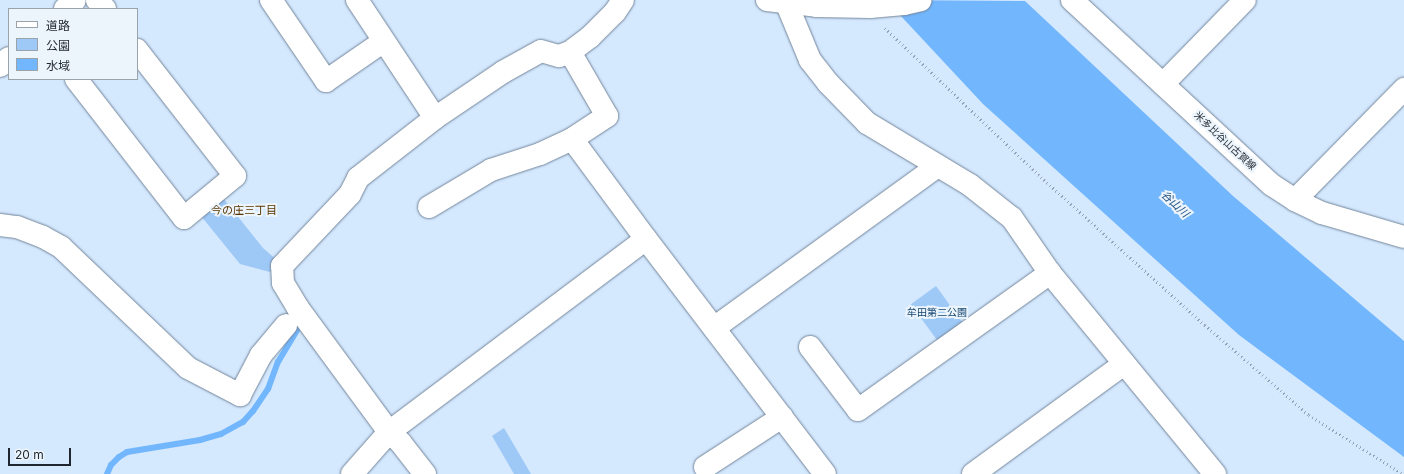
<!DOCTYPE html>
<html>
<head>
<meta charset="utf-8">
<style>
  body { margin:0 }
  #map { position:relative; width:1404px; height:474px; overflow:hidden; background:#d4e8fe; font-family:Inter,"Noto Sans JP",sans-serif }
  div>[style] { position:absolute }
  .green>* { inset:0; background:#9ec8f6; transform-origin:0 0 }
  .water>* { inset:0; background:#72b6fd }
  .stream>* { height:6px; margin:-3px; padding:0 3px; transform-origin:3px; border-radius:3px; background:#72b6fd }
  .path>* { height:2.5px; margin-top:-1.25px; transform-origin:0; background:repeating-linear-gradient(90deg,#94a3b4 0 1px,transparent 0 4px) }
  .roads { filter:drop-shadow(0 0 1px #738599) drop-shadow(0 0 1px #738599) }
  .minor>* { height:22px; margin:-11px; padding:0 11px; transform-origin:11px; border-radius:11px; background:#fff }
  .major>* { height:22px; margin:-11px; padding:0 11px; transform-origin:11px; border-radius:11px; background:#fff }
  span { translate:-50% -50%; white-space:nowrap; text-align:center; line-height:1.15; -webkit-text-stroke:4px #ecf4fc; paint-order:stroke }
  .street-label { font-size:10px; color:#1f262f }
  .park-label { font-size:10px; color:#134370 }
  .water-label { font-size:11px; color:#204f7d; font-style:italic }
  .neighbourhood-label { font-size:11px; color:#583500 }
  .legend { position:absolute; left:8px; top:8px; width:130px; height:72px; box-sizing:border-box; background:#ecf4fc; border:1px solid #9aa2aa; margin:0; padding:5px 7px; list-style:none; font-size:12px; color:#1f262f }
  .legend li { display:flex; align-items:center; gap:8px; height:20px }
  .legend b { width:20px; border:1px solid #9aa2aa }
  .scale { position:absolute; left:8px; top:448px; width:63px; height:18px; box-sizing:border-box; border:2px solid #1f262f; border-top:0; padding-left:5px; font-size:12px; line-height:14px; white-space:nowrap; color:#1f262f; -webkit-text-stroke:3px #ecf4fc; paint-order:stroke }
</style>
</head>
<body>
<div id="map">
  <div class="green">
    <i style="clip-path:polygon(223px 198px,263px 248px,279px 262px,270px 272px,240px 264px,201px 216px)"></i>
    <i style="left:936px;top:286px;width:49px;height:31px;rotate:54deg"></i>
    <i style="clip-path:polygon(504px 428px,531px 474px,514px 474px,492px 436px)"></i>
  </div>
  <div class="water">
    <i style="clip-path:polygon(886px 0,1025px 1px,1233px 196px,1404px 341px,1404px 457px,1239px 335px,983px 104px)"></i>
  </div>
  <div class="stream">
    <i style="left:107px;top:474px;width:10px;rotate:-66deg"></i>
    <i style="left:111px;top:465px;width:11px;rotate:-45deg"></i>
    <i style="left:119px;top:457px;width:9px;rotate:-32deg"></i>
    <i style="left:127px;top:452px;width:74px;rotate:-9.3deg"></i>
    <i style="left:200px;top:440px;width:22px;rotate:-16deg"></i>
    <i style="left:221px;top:434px;width:25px;rotate:-29deg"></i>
    <i style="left:243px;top:422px;width:15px;rotate:-48deg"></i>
    <i style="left:253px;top:411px;width:27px;rotate:-56deg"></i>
    <i style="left:268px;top:389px;width:29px;rotate:-70deg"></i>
    <i style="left:278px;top:362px;width:37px;rotate:-59deg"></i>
  </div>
  <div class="path">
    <i style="left:885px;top:28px;width:216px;rotate:43.7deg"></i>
    <i style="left:1041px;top:177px;width:221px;rotate:42.1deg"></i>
    <i style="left:1205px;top:325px;width:138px;rotate:40.9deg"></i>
    <i style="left:1309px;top:415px;width:111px;rotate:32.1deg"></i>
  </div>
  <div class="roads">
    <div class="minor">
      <i style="left:97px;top:0;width:12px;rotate:48deg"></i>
      <i style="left:271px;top:0;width:98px;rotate:55.8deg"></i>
      <i style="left:326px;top:81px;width:70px;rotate:-34.6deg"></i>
      <i style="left:357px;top:0;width:141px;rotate:56.5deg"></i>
      <i style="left:786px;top:2px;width:63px;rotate:67.5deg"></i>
      <i style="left:810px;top:60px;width:29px;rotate:52deg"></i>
      <i style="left:828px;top:83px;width:56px;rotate:45.7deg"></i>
      <i style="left:867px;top:123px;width:120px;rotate:31deg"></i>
      <i style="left:970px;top:185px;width:53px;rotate:38.2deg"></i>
      <i style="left:1012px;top:218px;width:67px;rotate:55.4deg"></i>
      <i style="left:1050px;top:273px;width:260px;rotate:50.6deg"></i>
      <i style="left:65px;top:9px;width:13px;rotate:-42deg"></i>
      <i style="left:0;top:66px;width:12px;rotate:-42deg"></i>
      <i style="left:76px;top:79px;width:176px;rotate:52.2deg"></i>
      <i style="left:184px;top:218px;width:66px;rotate:-39.5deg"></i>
      <i style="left:235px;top:176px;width:160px;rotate:-127.9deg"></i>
      <i style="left:1163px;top:84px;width:117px;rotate:-45.7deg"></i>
      <i style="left:1295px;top:200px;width:156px;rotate:-45.5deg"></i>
      <i style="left:429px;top:207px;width:72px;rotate:-30.8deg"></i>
      <i style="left:491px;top:170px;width:52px;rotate:-18.1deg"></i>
      <i style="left:540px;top:154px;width:35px;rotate:-25deg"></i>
      <i style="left:0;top:225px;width:17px;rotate:7deg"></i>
      <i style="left:17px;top:227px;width:28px;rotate:21deg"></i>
      <i style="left:43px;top:237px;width:21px;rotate:29deg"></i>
      <i style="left:61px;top:247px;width:175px;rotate:43.6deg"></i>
      <i style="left:188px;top:368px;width:59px;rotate:27.4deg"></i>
      <i style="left:240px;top:395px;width:45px;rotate:-62.3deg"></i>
      <i style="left:261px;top:355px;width:39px;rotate:-50deg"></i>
      <i style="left:646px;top:239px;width:295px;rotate:52.7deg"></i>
      <i style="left:714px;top:328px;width:276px;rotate:-35.9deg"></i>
      <i style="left:810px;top:347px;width:79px;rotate:52.7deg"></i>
      <i style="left:858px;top:410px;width:236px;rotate:-35.5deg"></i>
      <i style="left:705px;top:467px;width:92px;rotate:-33deg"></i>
      <i style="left:352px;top:474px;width:56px;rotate:-48.6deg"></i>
      <i style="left:389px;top:432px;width:321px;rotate:-36.9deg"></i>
      <i style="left:646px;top:239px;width:124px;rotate:-126.5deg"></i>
      <i style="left:572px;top:139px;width:42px;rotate:-33.3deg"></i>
      <i style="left:607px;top:116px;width:74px;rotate:-120deg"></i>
      <i style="left:425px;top:474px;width:39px;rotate:-128deg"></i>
      <i style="left:401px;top:443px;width:16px;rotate:-137deg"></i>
      <i style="left:389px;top:432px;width:154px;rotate:-126.3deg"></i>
      <i style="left:298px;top:308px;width:29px;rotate:-121deg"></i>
      <i style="left:283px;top:283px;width:17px;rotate:-93deg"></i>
      <i style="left:282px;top:266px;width:99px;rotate:-46.6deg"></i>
      <i style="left:350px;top:194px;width:18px;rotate:-63deg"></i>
      <i style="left:358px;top:178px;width:98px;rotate:-37.9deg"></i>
      <i style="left:435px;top:118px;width:82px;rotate:-34.1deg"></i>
      <i style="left:503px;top:72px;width:43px;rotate:-28.9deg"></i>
      <i style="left:541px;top:51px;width:19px;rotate:16deg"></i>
      <i style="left:559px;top:56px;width:12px;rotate:-20deg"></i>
      <i style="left:570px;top:52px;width:25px;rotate:-37deg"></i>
      <i style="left:590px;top:37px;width:35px;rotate:-45deg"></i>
      <i style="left:615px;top:12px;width:14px;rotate:-56deg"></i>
      <i style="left:973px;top:474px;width:187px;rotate:-36.1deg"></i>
    </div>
    <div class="major">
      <i style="left:767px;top:0;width:50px;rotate:6.8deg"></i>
      <i style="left:817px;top:6px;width:53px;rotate:1.1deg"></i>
      <i style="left:870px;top:7px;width:34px;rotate:-5deg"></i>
      <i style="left:904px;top:4px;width:17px;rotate:-13deg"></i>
      <i style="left:1072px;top:0;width:272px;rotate:42.8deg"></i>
      <i style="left:1272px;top:185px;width:27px;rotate:33deg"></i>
      <i style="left:1295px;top:200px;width:30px;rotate:26deg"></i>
      <i style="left:1322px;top:213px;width:85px;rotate:16.3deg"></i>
    </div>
  </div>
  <div class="street-label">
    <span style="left:1225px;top:141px;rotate:43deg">米多比谷山古賀線</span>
  </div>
  <div class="park-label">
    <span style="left:937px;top:313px">牟田第二公園</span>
  </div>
  <div class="water-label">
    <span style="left:1175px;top:204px;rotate:43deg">谷山川</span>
  </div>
  <div class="neighbourhood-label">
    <span style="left:244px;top:210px">今の庄三丁目</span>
  </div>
  <ul class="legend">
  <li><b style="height:5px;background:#fff"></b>道路</li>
  <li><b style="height:11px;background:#9ec8f6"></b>公園</li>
  <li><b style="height:11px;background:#72b6fd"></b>水域</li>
  </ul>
  <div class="scale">20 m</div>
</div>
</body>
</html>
